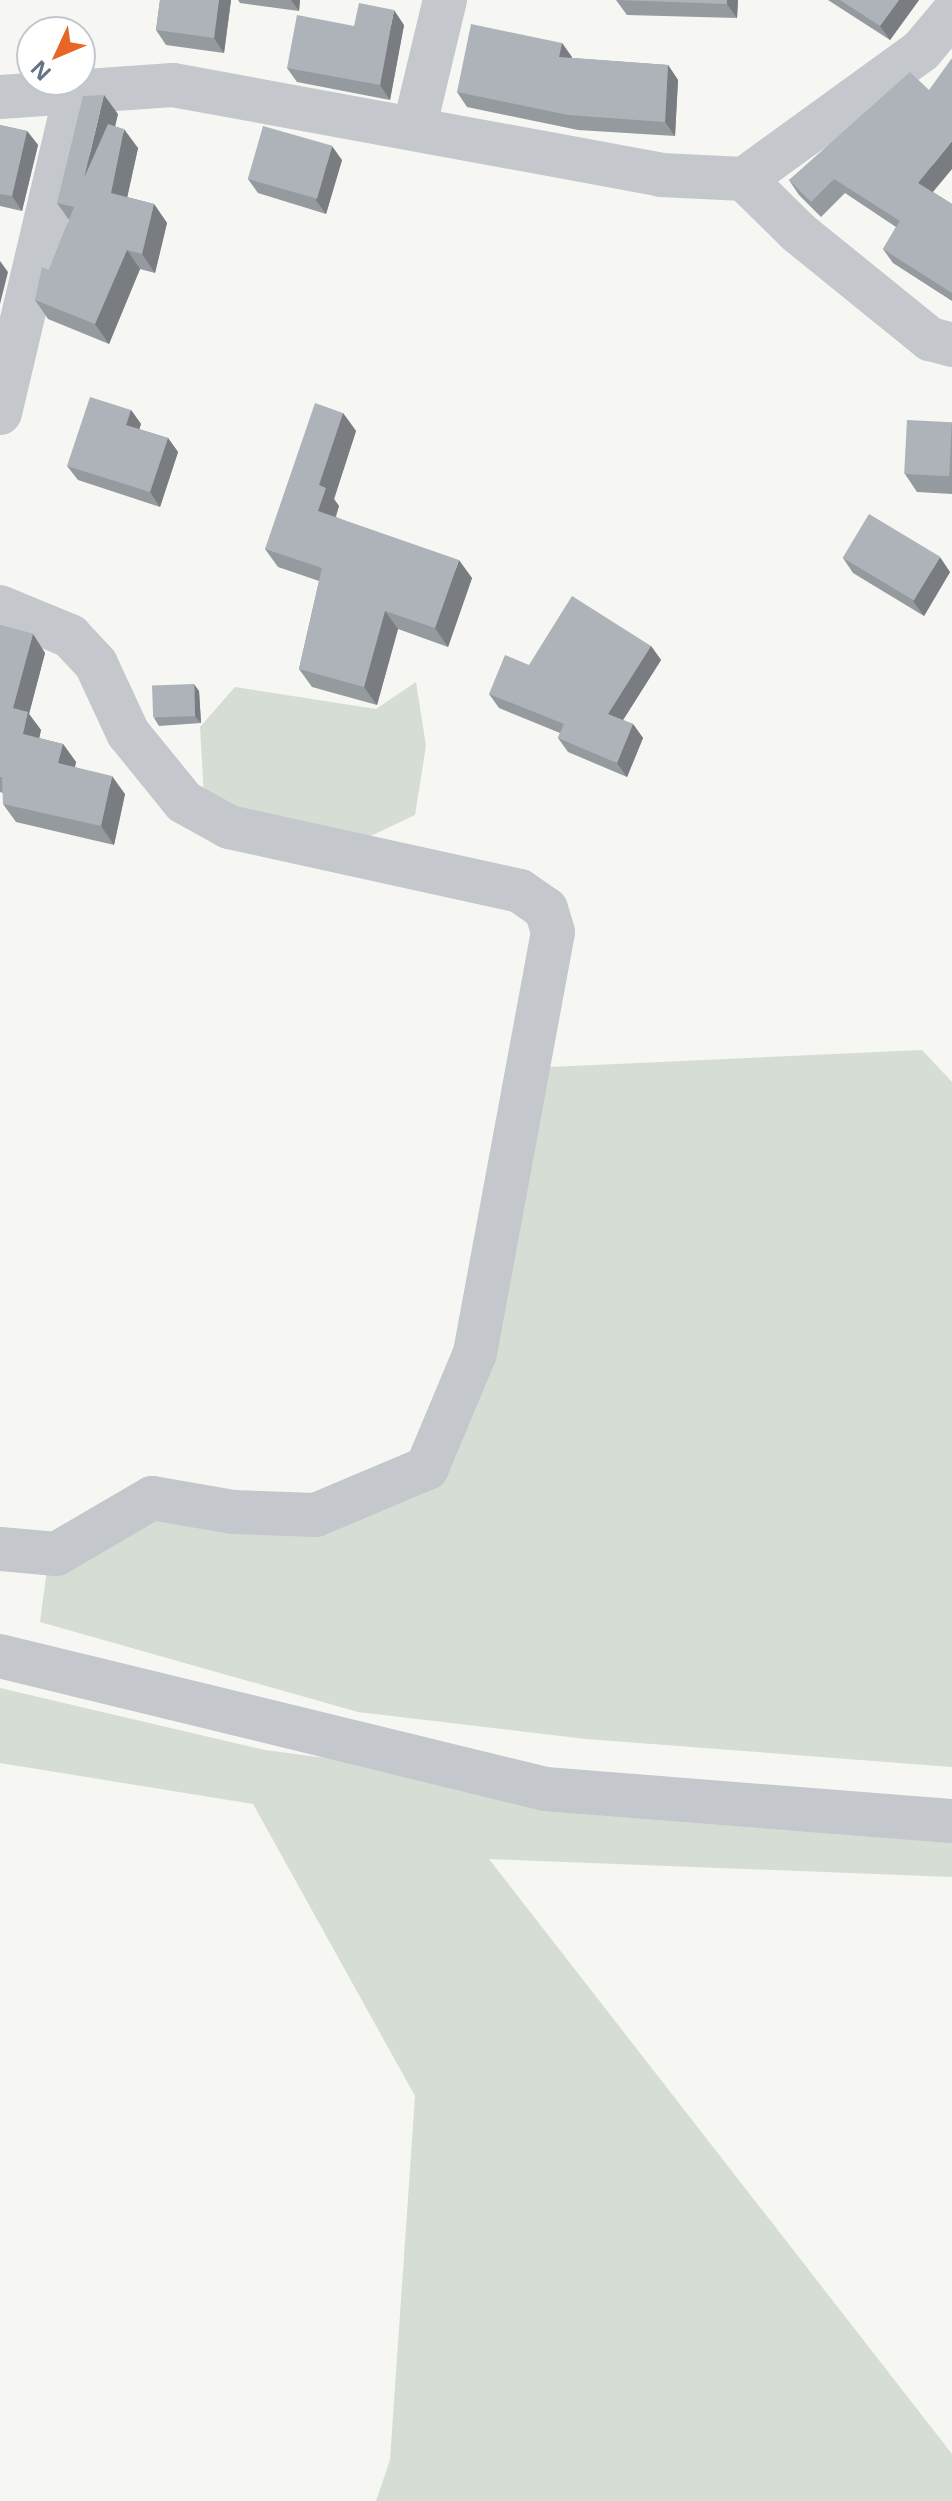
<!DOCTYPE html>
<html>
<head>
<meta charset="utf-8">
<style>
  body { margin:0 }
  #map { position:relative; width:952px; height:2501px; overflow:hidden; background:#f6f6f3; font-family:"Open Sans",sans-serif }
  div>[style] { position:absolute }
  .green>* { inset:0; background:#d6ddd4 }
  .minor>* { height:44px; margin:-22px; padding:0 22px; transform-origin:22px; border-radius:22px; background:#c4c7cb }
  .wall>* { inset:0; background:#959a9f }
  .shaded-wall>* { inset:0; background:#797d82 }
  .building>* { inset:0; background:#adb3b9; transform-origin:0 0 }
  span { translate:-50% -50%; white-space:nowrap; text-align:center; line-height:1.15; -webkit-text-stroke:8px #fff; paint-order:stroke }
  .north { position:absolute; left:16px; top:16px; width:80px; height:80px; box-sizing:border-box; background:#fff; border:2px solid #c1c7ce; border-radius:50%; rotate:226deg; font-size:22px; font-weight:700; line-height:32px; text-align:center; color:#657384 }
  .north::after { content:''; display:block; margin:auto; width:28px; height:36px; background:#e56625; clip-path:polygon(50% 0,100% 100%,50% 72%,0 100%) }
</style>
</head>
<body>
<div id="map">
  <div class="green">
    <i style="clip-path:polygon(416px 682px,426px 746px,415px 815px,339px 851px,205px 813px,200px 727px,235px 687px,376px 709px)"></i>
    <i style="clip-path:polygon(922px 1050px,952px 1082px,952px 1767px,586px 1739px,358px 1712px,40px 1622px,49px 1554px,116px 1522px,345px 1509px,437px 1469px,528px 1068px)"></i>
    <i style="clip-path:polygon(0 1688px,265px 1750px,952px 1841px,952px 1877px,489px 1859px,952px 2454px,952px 2501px,376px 2501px,390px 2460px,415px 2096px,253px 1804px,0 1763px)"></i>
  </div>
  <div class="minor">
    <i style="left:0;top:97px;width:173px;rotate:-4deg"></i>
    <i style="left:173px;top:85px;width:496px;rotate:10.4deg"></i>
    <i style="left:661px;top:175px;width:83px;rotate:2.8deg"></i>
    <i style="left:744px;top:179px;width:218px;rotate:-35.9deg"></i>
    <i style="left:921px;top:51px;width:48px;rotate:-50deg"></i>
    <i style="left:414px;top:129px;width:133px;rotate:-76.5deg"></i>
    <i style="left:744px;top:179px;width:77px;rotate:44.5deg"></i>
    <i style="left:799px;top:233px;width:169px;rotate:39deg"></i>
    <i style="left:930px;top:339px;width:23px;rotate:15deg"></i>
    <i style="left:0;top:413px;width:335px;rotate:-76.7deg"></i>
    <i style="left:0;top:607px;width:76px;rotate:22.5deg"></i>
    <i style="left:70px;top:636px;width:38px;rotate:47deg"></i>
    <i style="left:96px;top:664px;width:76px;rotate:65.1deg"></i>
    <i style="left:128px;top:733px;width:89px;rotate:50.9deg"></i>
    <i style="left:184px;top:802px;width:51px;rotate:29.1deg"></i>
    <i style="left:229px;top:827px;width:298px;rotate:12.4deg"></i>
    <i style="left:520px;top:891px;width:32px;rotate:35deg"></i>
    <i style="left:546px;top:909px;width:24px;rotate:73deg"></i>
    <i style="left:553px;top:932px;width:428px;rotate:100.5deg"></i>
    <i style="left:475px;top:1353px;width:125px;rotate:112.7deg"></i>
    <i style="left:427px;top:1468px;width:121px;rotate:157.1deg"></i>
    <i style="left:316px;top:1515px;width:83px;rotate:-177.9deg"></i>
    <i style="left:233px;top:1512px;width:82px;rotate:-170.2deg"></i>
    <i style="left:152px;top:1498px;width:111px;rotate:149.7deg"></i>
    <i style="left:56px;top:1554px;width:56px;rotate:-174.9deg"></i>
    <i style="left:0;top:1656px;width:561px;rotate:13.71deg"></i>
    <i style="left:545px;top:1789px;width:408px;rotate:4.5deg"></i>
  </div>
  <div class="wall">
    <i style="clip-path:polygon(160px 0,231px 0,224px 53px,166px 45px,156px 30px)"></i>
    <i style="clip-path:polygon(238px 0,300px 0,299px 11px,240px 3px)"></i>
    <i style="clip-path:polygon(616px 0,738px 0,737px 18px,627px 15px)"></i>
    <i style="clip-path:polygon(828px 0,919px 0,890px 40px)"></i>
    <i style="clip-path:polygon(404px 25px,390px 100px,297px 82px,287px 68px,354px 26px)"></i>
    <i style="clip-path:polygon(562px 43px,572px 58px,668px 65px,678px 80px,675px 136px,578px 130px,467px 107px,457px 92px)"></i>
    <i style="clip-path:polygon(929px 90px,933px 192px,952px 204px,952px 301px,893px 263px,883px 249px,896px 227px,845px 193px,821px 217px,799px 195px,789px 180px)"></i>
    <i style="clip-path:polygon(118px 114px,115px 126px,138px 148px,127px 197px,154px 204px,167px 223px,155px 273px,140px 269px,109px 344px,48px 319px,35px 300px,49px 270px,69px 220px,57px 203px)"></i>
    <i style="clip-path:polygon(0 125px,27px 131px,38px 145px,22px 211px,0 206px)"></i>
    <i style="clip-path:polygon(342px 160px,326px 214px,258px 193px,248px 179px)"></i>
    <i style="clip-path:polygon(131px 410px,141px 424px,139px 429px,168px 438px,178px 452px,160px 507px,78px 480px,67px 466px)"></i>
    <i style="clip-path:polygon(343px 413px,356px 431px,334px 499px,339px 506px,336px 517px,472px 578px,448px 647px,398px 629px,377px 705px,312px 687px,299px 669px,319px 581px,278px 567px,265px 549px)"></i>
    <i style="clip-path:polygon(952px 422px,952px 494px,917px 492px,905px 474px)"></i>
    <i style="clip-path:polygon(843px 558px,950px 572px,924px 616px,853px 573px)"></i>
    <i style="clip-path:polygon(0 625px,33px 634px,45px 653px,29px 714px,41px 730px,39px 738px,63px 744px,76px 762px,75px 767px,125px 794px,114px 845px,16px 822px,3px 804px,3px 793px,0 792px)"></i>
    <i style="clip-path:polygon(651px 646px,661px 660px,623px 720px,633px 724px,643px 738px,627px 777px,568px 752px,558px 738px,560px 733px,499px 708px,489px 694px,529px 665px)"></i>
    <i style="clip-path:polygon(199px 691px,201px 723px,159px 726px,154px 718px)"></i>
  </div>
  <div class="shaded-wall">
    <i style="clip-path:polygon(219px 0,231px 0,224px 53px,214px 38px)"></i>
    <i style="clip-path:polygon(291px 0,300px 0,299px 11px)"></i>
    <i style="clip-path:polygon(727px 0,738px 0,737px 18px,727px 4px)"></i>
    <i style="clip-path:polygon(899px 0,919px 0,890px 40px,880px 26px)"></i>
    <i style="clip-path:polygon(394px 10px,404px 25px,390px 100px,380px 85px)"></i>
    <i style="clip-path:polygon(562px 43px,572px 57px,569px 72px,559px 57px)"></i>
    <i style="clip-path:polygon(668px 65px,678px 80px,675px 136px,665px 122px)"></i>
    <i style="clip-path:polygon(104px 95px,118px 114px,98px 197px,84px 178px)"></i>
    <i style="clip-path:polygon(124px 129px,138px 148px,124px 212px,111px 193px)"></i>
    <i style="clip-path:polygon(27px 131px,38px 145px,22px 211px,12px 196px)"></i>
    <i style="clip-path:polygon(952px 141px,952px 169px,928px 198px,918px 183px)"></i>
    <i style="clip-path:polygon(332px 146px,342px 160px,326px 214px,316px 200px)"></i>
    <i style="clip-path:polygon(154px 204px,167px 223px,155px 273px,142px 254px)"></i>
    <i style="clip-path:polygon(127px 250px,140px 269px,109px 344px,95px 324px)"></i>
    <i style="clip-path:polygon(0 261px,8px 272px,0 304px)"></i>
    <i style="clip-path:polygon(131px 410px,141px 424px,136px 439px,126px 425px)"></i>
    <i style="clip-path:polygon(343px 413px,356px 431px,334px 499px,339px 506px,331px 529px,318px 511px,319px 485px)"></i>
    <i style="clip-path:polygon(168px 438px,178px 452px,160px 507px,150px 492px)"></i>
    <i style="clip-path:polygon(940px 557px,950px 572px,924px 616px,913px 601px)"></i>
    <i style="clip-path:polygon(459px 560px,472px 578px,448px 647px,435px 628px)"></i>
    <i style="clip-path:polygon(385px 611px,398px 629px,377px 705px,364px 687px)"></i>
    <i style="clip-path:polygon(33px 634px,45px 653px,29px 714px,41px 730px,36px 753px,23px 734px,13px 708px)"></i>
    <i style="clip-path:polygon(651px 646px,661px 660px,618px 728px,608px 714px)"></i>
    <i style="clip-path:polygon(194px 684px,199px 691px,201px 723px,195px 716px)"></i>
    <i style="clip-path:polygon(633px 724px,643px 738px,627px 777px,617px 763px)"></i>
    <i style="clip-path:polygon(63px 744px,76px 762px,71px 782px,58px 763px)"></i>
    <i style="clip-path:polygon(112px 776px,125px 794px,114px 845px,101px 826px)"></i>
  </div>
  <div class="building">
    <i style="clip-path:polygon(160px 0,219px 0,214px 38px,156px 30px)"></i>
    <i style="clip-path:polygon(616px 0,727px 0,727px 4px)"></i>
    <i style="clip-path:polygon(840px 0,899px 0,880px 26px)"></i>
    <i style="clip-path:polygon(359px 3px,394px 10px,380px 85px,287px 68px,297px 15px,354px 26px)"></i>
    <i style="clip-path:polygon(471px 24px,562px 43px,559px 57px,668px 65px,665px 122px,568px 115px,457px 92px)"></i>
    <i style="clip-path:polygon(952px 58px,952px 141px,918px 183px,952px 204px,952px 293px,883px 249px,900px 221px,834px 179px,811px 202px,789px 180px,910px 72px,929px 90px)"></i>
    <i style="clip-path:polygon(104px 95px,84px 178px,108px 124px,124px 129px,111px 193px,154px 204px,142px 254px,127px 250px,95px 324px,35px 300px,42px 267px,49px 270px,74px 207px,57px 203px,83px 96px)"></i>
    <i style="clip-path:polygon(0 125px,27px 131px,12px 196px,0 194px)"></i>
    <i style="left:263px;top:126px;width:72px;height:55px;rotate:16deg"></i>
    <i style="clip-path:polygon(90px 397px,131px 410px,126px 425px,168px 438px,150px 492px,67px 466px)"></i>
    <i style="clip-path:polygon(315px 403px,343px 413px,319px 485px,326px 488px,318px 511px,459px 560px,435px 628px,385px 611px,364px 687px,299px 669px,322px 568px,265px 549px)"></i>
    <i style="left:907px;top:420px;width:45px;height:54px;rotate:3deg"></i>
    <i style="left:869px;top:514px;width:83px;height:51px;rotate:31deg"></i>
    <i style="clip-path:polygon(572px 596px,651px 646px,608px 714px,633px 724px,617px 763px,558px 738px,564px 724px,489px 694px,505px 655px,529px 665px)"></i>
    <i style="clip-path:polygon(0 625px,33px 634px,13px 708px,28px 712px,23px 734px,63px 744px,58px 763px,112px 776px,101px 826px,3px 804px,2px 777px,0 777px)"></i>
    <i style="left:194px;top:684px;width:32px;height:42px;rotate:88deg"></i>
  </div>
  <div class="north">N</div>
</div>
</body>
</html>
